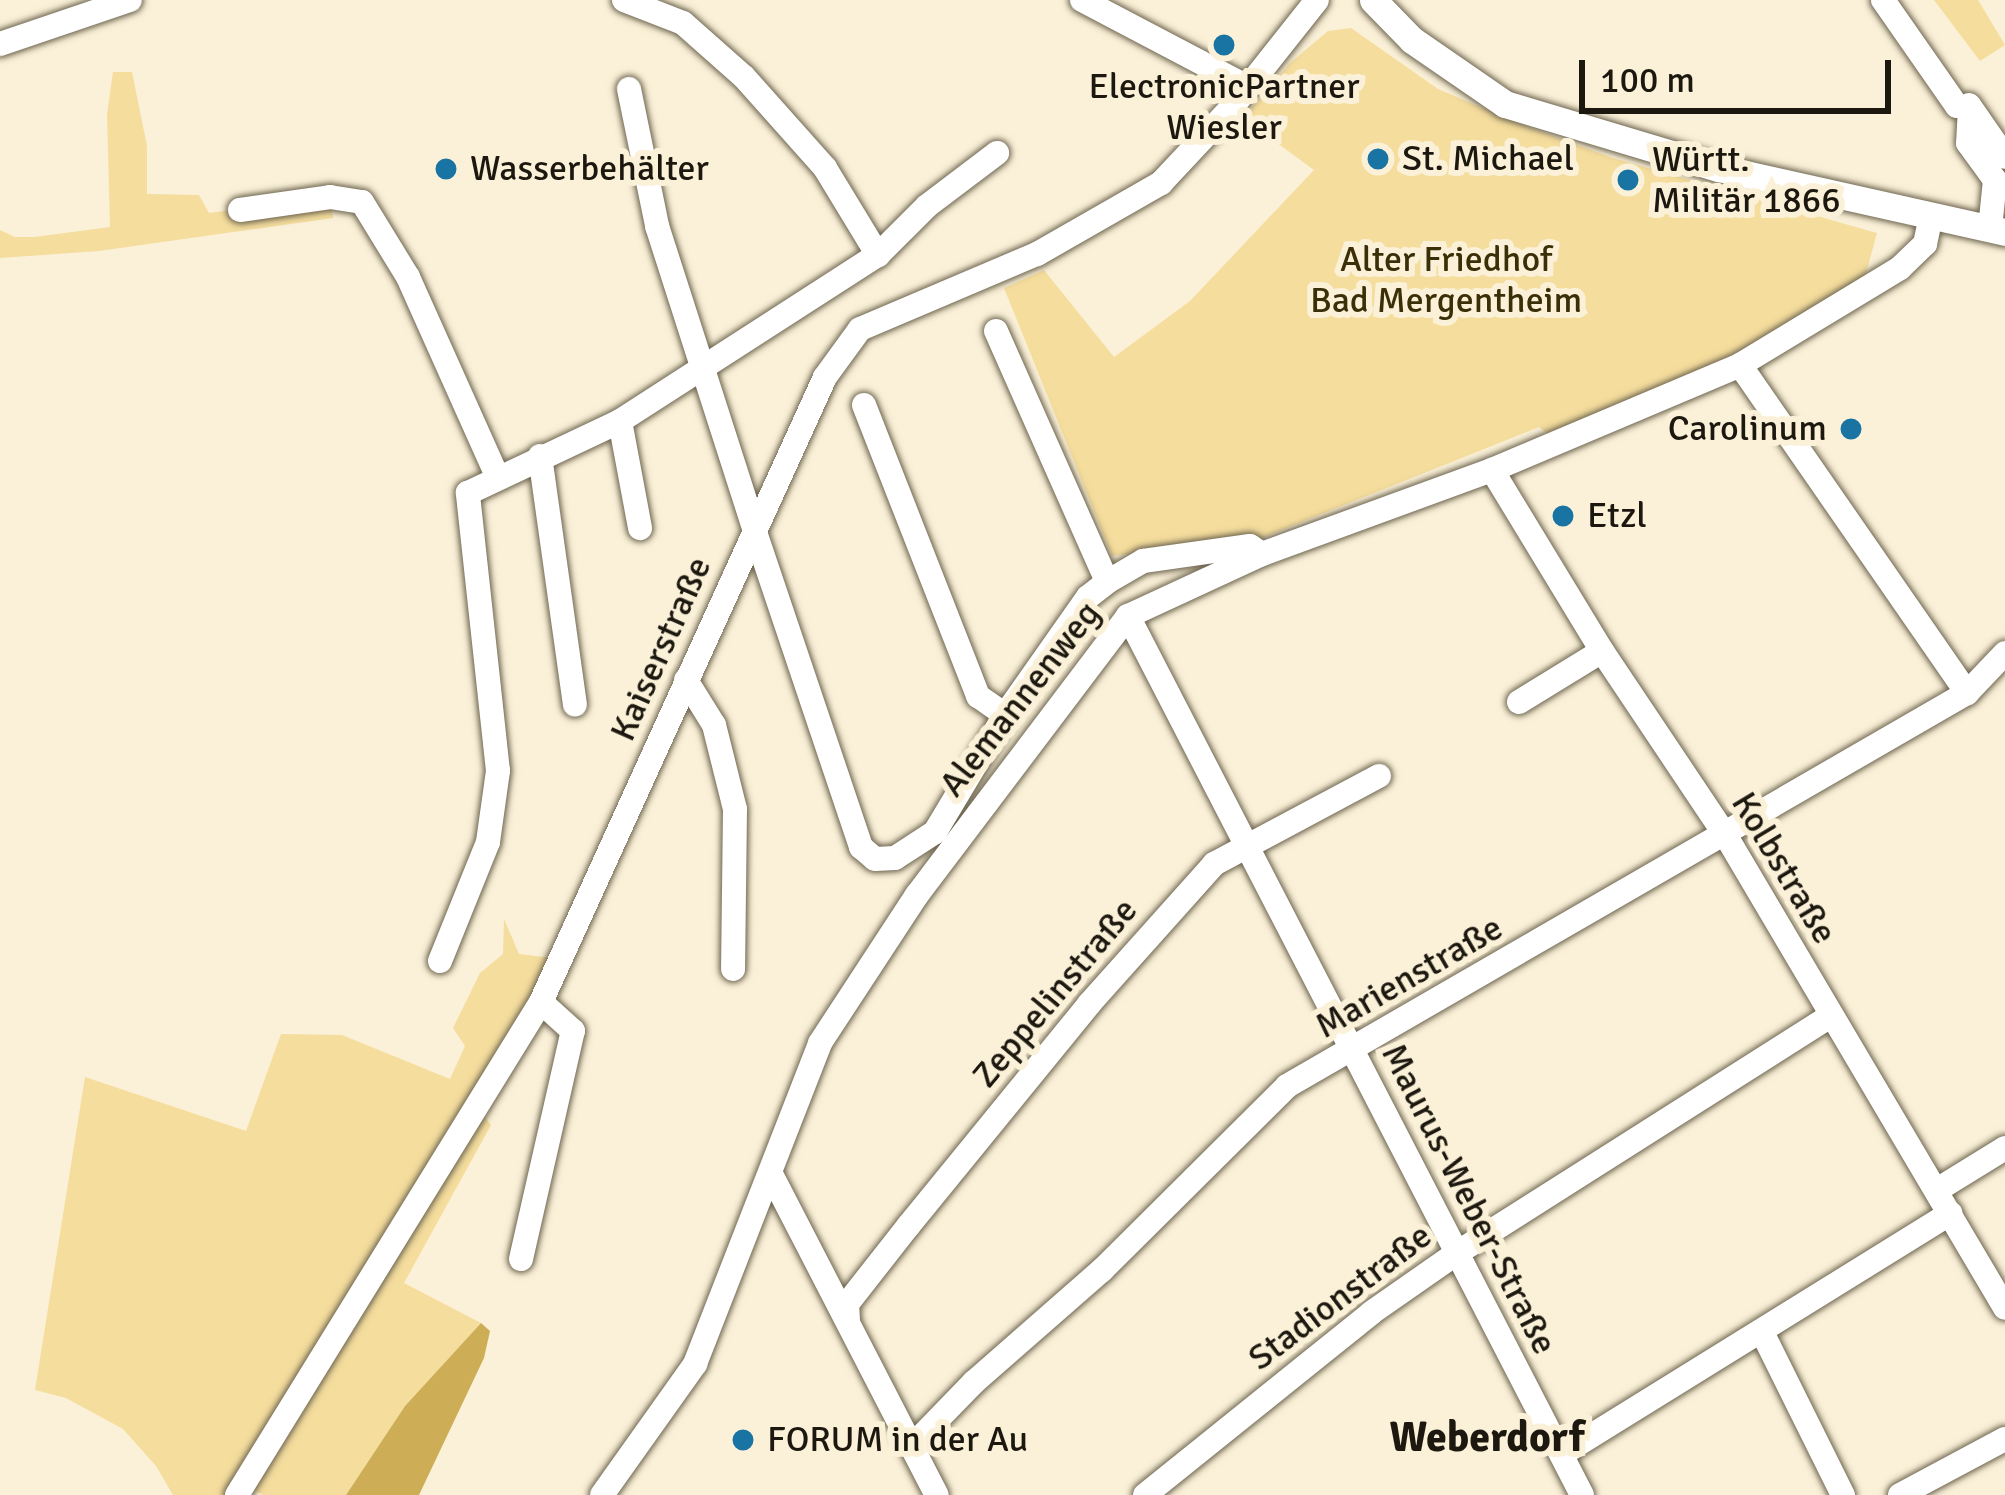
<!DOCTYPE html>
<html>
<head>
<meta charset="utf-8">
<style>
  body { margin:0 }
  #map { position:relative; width:2005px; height:1495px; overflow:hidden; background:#fbf1d8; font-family:Signika,sans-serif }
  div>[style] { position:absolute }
  .green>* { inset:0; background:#f5dd9d }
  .forest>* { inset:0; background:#cdae57 }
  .roads { filter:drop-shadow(0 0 3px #6e6550) drop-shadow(0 0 3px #6e6550) }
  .minor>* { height:24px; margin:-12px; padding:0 12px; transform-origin:12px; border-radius:12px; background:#fff }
  .tertiary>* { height:27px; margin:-13.5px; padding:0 13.5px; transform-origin:13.5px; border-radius:13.5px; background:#fff }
  .dots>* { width:33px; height:33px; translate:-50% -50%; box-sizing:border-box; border:6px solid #fbf1d8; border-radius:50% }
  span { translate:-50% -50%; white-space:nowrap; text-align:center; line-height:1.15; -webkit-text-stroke:12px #fbf1d8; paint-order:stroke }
  .poi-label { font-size:36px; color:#1c1810 }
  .left { translate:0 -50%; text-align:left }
  .right { translate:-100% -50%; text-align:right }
  .park-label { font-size:36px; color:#3b2f07 }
  .street-label { font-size:36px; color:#1c1810 }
  .quarter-label { font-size:42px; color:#1c1810; font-weight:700 }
  .scale { position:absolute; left:1579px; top:60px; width:312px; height:54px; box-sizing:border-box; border:6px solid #1c1810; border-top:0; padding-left:15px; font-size:36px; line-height:42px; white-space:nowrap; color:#1c1810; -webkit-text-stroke:9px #fbf1d8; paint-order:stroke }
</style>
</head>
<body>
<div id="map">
  <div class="green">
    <i style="clip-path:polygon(1934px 0,1978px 0,2005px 45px,1980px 61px)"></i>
    <i style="clip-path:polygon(1351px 28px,1438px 89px,1520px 124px,1613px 158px,1877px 233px,1865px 277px,1705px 371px,1548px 434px,1539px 427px,1262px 538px,1112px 556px,1004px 288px,1044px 270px,1114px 357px,1190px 301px,1314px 170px,1243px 118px,1290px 63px,1328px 31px)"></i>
    <i style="clip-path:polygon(113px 72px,132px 72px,147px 146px,147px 194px,199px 195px,209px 213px,330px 197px,333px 218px,99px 251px,0 258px,0 230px,15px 237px,35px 237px,110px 227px,107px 114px)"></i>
    <i style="clip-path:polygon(504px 919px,519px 954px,561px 959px,476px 1105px,491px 1125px,404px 1283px,481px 1323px,405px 1406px,346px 1495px,263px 1495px,244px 1485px,237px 1495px,173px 1495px,156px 1466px,123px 1429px,66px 1398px,35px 1390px,85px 1077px,246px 1131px,281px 1034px,342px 1035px,450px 1079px,465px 1046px,453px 1028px,480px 973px,503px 954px)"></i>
  </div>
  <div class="forest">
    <i style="clip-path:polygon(481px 1323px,490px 1331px,484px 1358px,419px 1495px,346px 1495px,405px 1406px)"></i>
  </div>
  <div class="roads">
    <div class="minor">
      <i style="left:624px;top:0;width:63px;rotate:21.3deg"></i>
      <i style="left:683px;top:23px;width:81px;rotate:41.5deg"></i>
      <i style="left:744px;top:77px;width:122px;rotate:48.3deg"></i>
      <i style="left:825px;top:168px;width:102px;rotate:58.7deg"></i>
      <i style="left:1082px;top:0;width:187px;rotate:27.7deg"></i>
      <i style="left:1883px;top:0;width:129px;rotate:55.1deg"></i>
      <i style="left:1957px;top:106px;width:13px;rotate:4deg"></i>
      <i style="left:1970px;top:107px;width:36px;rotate:93deg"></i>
      <i style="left:1968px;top:143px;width:46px;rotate:53.9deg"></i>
      <i style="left:1995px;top:180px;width:48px;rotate:95.9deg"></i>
      <i style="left:0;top:44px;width:137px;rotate:-18.7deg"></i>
      <i style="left:629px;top:89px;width:140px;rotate:78.4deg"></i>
      <i style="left:657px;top:226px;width:318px;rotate:72.2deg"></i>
      <i style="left:754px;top:529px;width:336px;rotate:71.4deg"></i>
      <i style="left:861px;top:847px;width:18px;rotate:41deg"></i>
      <i style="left:875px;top:859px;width:20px;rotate:-3deg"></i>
      <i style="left:895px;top:858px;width:48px;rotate:-33deg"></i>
      <i style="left:935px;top:832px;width:136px;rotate:-59.1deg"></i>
      <i style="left:1005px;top:715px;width:144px;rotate:-54.9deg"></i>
      <i style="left:1088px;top:597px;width:24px;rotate:-38deg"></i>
      <i style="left:1107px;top:582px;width:42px;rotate:-30.3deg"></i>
      <i style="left:1143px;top:561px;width:108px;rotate:-8deg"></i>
      <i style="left:1250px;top:546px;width:14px;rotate:34deg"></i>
      <i style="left:1969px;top:105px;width:63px;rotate:55.3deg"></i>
      <i style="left:240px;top:210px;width:91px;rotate:-8.2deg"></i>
      <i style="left:330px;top:197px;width:32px;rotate:9deg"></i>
      <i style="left:362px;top:202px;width:88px;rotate:58.5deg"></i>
      <i style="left:408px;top:277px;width:218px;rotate:65.9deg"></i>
      <i style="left:996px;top:331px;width:274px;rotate:66.1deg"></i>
      <i style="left:1740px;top:365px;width:399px;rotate:55.3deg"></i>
      <i style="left:864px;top:405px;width:313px;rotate:68.6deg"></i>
      <i style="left:978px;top:696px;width:33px;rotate:35deg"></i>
      <i style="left:620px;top:421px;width:109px;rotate:79.4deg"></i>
      <i style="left:540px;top:456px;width:251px;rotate:82deg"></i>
      <i style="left:1492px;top:470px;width:212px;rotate:58.7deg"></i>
      <i style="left:1602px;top:651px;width:223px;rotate:56.2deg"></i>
      <i style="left:1726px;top:836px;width:548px;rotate:59.41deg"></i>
      <i style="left:1128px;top:616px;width:989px;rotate:62.68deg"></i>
      <i style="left:686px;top:680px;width:53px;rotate:58.1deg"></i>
      <i style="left:714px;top:725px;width:87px;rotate:76deg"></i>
      <i style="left:735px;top:809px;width:160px;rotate:90.7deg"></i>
      <i style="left:1519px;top:702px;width:97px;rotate:-31.6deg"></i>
      <i style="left:440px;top:961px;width:128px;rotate:-68deg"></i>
      <i style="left:488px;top:842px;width:72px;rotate:-82deg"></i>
      <i style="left:498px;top:771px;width:280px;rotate:-96.2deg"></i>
      <i style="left:468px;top:493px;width:168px;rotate:-25.3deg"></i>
      <i style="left:620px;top:421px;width:307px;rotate:-32.8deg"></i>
      <i style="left:878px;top:255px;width:69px;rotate:-45deg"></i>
      <i style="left:927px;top:206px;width:88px;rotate:-37.1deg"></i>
      <i style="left:771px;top:1174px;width:361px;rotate:62.7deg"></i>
      <i style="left:1937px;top:1190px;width:80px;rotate:-31.7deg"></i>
      <i style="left:521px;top:1259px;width:234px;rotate:-77.2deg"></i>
      <i style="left:573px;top:1031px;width:43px;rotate:-137.8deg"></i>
      <i style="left:848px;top:1321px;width:17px;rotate:-93deg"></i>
      <i style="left:847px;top:1304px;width:100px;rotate:-51.9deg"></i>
      <i style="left:909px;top:1225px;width:285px;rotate:-50.8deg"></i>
      <i style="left:1089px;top:1004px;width:188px;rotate:-48.2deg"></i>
      <i style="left:1214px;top:864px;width:187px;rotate:-28.1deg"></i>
      <i style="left:1763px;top:1334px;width:180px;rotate:63.6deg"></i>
      <i style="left:912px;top:1446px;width:89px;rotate:-45.9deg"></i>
      <i style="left:974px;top:1382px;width:170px;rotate:-41.2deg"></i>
      <i style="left:1102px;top:1270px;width:261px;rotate:-44.8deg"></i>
      <i style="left:1287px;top:1086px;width:785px;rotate:-30.03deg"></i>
      <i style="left:1967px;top:693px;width:55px;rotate:-46.5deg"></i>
      <i style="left:1562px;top:1454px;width:457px;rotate:-31.8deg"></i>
      <i style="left:237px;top:1495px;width:579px;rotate:-58.34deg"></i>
      <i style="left:541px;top:1002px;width:686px;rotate:-65.56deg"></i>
      <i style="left:825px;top:377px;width:59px;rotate:-53.9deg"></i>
      <i style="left:860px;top:329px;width:192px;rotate:-23deg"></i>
      <i style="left:1037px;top:254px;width:143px;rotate:-29.8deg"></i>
      <i style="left:1161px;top:183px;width:105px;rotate:-46.9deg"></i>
      <i style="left:1233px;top:106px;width:135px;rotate:-51.6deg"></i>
      <i style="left:602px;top:1495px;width:161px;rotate:-54.6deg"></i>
      <i style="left:695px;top:1364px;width:344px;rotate:-68.7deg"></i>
      <i style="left:820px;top:1043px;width:177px;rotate:-56.8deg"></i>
      <i style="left:917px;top:895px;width:350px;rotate:-52.9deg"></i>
      <i style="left:1128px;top:616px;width:148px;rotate:-24.8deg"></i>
      <i style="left:1262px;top:554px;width:245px;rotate:-20.1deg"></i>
      <i style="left:1492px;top:470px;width:269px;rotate:-22.9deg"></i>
      <i style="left:1740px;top:365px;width:187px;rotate:-31.2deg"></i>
      <i style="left:1900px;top:268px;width:35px;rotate:-44deg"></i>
      <i style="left:1925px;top:244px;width:29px;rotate:-78deg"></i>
      <i style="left:1145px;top:1495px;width:290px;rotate:-38.8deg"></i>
      <i style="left:1371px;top:1313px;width:105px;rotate:-34.9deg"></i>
      <i style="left:1457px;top:1253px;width:442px;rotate:-32.4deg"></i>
      <i style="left:1900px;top:1495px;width:119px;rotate:-28.1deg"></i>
    </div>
    <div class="tertiary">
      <i style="left:1373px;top:0;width:56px;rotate:45.7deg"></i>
      <i style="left:1412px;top:40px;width:113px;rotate:34.5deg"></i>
      <i style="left:1505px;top:104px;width:223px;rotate:16.7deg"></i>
      <i style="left:1719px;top:168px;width:293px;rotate:12.6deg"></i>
    </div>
  </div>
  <div class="dots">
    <i style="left:1224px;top:45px;background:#1a74a3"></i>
    <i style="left:1378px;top:159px;background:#1a74a3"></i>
    <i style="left:446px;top:169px;background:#1a74a3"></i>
    <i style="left:1628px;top:180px;background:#1a74a3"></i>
    <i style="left:1851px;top:429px;background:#1a74a3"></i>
    <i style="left:1563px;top:516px;background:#1a74a3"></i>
    <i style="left:743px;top:1440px;background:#1a74a3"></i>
  </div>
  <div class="poi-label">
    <span style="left:1224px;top:107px">ElectronicPartner<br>Wiesler</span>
    <span class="left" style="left:1402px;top:159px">St. Michael</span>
    <span class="left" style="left:1652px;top:180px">Württ.<br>Militär 1866</span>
    <span class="left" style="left:470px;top:169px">Wasserbehälter</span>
    <span class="right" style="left:1827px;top:429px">Carolinum</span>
    <span class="left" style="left:1587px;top:516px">Etzl</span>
    <span class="left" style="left:767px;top:1440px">FORUM in der Au</span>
  </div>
  <div class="park-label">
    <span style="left:1446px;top:280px">Alter Friedhof<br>Bad Mergentheim</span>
  </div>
  <div class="street-label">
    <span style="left:661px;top:649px;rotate:-66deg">Kaiserstraße</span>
    <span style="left:1020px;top:699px;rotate:-52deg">Alemannenweg</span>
    <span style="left:1784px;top:868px;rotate:59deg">Kolbstraße</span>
    <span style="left:1409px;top:977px;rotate:-30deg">Marienstraße</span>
    <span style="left:1055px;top:993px;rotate:-50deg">Zeppelinstraße</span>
    <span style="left:1469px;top:1199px;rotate:63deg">Maurus-Weber-Straße</span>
    <span style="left:1340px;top:1297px;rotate:-37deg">Stadionstraße</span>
  </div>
  <div class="quarter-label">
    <span style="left:1487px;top:1438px">Weberdorf</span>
  </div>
  <div class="scale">100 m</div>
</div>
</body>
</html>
